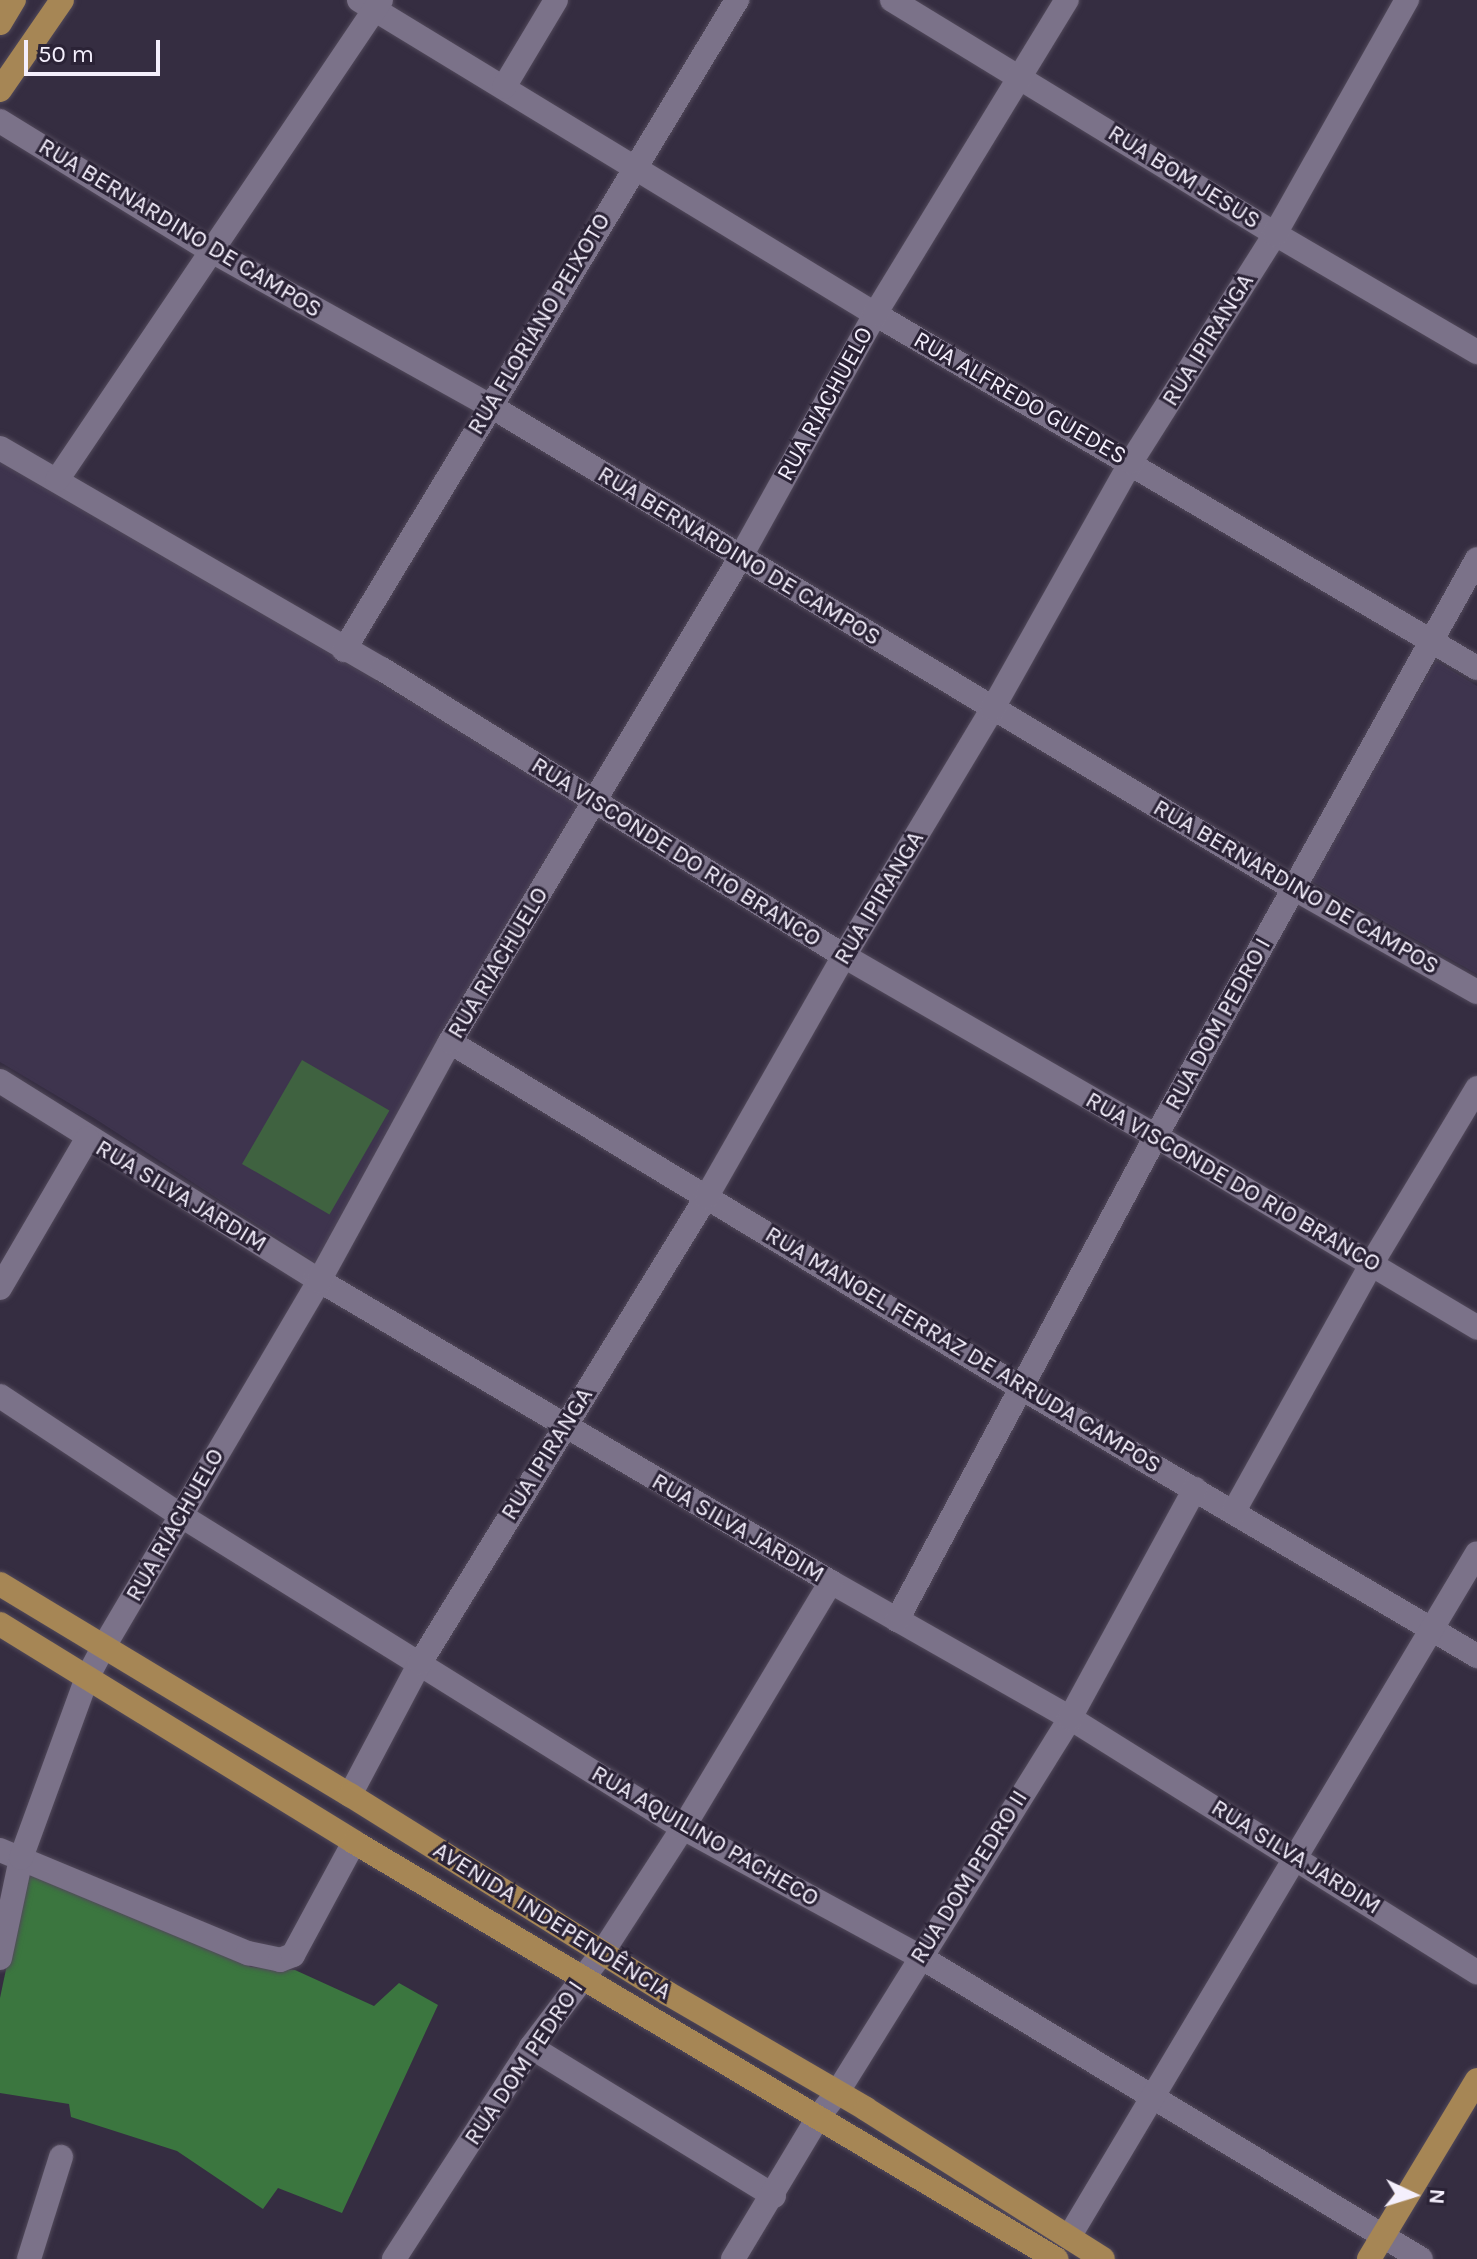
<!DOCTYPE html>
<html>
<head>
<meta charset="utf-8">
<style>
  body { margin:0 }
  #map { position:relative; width:1477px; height:2259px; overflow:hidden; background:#352d41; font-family:Karla,sans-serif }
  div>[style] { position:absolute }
  .built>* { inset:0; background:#3e344e }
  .green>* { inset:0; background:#3f6240; transform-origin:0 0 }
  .forest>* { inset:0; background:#3b763f }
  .roads { filter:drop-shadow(0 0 2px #51495a) drop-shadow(0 0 2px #51495a) }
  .minor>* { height:24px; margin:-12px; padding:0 12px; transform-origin:12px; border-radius:12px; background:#7b7289 }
  .major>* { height:24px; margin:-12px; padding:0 12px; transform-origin:12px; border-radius:12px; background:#a68655 }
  span { translate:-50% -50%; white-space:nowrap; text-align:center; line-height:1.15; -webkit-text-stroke:6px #2b2336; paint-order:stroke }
  .street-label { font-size:24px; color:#f4effc }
  .north { position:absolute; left:1373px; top:2155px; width:80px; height:80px; -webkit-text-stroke:6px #2b2336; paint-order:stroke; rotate:94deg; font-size:22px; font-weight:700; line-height:32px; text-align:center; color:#f4effc }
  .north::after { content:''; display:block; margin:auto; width:28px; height:36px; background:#f4effc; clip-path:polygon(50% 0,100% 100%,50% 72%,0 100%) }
  .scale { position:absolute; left:24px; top:40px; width:136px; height:36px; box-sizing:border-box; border:4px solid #f4effc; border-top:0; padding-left:10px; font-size:24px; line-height:28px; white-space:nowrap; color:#f4effc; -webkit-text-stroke:6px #2b2336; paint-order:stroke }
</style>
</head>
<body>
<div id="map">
  <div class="built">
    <i style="clip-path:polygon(0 458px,581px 802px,316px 1263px,94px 1118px,0 1062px)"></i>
    <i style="clip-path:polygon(1436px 661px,1477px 686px,1477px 974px,1308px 879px)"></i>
  </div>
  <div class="green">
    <i style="left:302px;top:1060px;width:101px;height:120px;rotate:30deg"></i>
  </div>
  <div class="forest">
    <i style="clip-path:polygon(27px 1869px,251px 1967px,295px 1970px,374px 2006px,399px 1983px,438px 2005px,342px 2213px,278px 2188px,263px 2209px,177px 2151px,71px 2117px,69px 2104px,0 2093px,0 1998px)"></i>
  </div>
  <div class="roads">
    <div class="minor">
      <i style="left:359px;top:0;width:604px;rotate:31.32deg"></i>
      <i style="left:875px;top:314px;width:698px;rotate:30.46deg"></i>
      <i style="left:892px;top:0;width:449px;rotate:31.4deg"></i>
      <i style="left:1275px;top:234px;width:234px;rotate:30.3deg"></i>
      <i style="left:504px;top:87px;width:101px;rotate:-59.1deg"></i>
      <i style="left:0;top:121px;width:246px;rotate:31.6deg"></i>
      <i style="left:210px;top:250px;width:319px;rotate:29.1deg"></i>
      <i style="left:489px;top:405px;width:938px;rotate:31deg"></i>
      <i style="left:1293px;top:888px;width:211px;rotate:29.5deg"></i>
      <i style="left:0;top:448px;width:441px;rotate:30.1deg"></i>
      <i style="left:382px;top:669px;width:544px;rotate:31.85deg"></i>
      <i style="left:844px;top:956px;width:360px;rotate:30deg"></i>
      <i style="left:1156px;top:1136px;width:374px;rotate:30.8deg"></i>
      <i style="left:57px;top:480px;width:579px;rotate:-55.98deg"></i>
      <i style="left:344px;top:650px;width:760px;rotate:-58.84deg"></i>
      <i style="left:450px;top:1042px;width:670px;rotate:31.2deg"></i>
      <i style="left:1023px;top:1389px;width:527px;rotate:30.46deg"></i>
      <i style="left:0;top:1081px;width:372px;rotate:32deg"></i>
      <i style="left:315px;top:1278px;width:599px;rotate:30.5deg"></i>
      <i style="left:831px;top:1582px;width:275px;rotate:29.6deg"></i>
      <i style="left:1070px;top:1718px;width:480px;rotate:32deg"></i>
      <i style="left:0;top:1288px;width:173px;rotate:-59.7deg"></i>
      <i style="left:0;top:1396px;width:216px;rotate:33.5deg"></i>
      <i style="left:180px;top:1515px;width:592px;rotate:31.89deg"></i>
      <i style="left:683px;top:1828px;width:268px;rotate:28.5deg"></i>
      <i style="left:919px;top:1956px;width:586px;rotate:31.11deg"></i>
      <i style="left:1234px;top:1511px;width:284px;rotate:-60.9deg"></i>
      <i style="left:1372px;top:1263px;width:204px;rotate:-59deg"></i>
      <i style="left:897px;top:1620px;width:549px;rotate:-61.85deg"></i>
      <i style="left:1156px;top:1136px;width:660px;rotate:-60.91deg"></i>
      <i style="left:350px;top:1795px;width:149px;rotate:-62.1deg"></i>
      <i style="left:420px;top:1663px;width:548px;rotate:-58.43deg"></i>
      <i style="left:707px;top:1196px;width:276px;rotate:-60.3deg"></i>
      <i style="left:844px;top:956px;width:289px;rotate:-59deg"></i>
      <i style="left:993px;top:708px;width:282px;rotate:-60.7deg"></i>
      <i style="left:1131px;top:462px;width:270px;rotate:-57.7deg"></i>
      <i style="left:1275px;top:234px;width:269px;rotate:-60.6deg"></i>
      <i style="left:0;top:1850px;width:269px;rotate:22.6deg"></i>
      <i style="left:248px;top:1953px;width:33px;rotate:12deg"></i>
      <i style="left:280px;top:1960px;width:14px;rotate:-21deg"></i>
      <i style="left:293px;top:1955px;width:128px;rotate:-61.6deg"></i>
      <i style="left:0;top:1958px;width:102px;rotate:-78.1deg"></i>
      <i style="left:21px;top:1858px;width:192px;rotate:-69.9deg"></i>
      <i style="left:87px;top:1678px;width:34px;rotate:-62deg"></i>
      <i style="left:103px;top:1648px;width:426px;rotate:-59.5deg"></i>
      <i style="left:319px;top:1281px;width:273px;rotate:-61.3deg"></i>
      <i style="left:450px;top:1042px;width:564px;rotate:-59.07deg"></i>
      <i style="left:740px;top:558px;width:279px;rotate:-61deg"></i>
      <i style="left:875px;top:314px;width:368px;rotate:-58.6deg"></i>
      <i style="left:531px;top:2047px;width:285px;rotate:31.5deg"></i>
      <i style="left:1069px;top:2237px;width:796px;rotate:-59.18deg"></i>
      <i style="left:29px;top:2259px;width:107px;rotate:-72.6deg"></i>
      <i style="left:394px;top:2259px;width:252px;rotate:-57.1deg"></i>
      <i style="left:531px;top:2047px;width:118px;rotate:-52.9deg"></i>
      <i style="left:602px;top:1953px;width:149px;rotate:-57.1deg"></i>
      <i style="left:683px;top:1828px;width:287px;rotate:-59deg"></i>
      <i style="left:733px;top:2259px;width:167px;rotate:-59deg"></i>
      <i style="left:819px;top:2116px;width:29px;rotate:-52deg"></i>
      <i style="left:837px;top:2093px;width:441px;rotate:-58.1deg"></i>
      <i style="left:1070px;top:1718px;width:261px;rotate:-61.4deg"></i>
    </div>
    <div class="major">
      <i style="left:0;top:23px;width:27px;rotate:-59deg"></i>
      <i style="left:0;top:90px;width:109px;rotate:-55.4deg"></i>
      <i style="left:0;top:1584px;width:409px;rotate:31.1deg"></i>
      <i style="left:350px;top:1795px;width:374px;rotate:32deg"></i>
      <i style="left:667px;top:1993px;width:230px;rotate:30.2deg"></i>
      <i style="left:866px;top:2109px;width:280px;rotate:32.3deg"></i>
      <i style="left:0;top:1624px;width:416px;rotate:31.6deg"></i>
      <i style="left:354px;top:1842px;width:817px;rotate:30.71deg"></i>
      <i style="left:1369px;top:2259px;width:209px;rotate:-58.9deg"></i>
    </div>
  </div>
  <div class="street-label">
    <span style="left:1184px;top:177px;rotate:32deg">RUA BOM JESUS</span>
    <span style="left:180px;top:228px;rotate:31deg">RUA BERNARDINO DE CAMPOS</span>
    <span style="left:539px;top:324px;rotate:-59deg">RUA FLORIANO PEIXOTO</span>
    <span style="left:1208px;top:340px;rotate:-58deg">RUA IPIRANGA</span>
    <span style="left:1020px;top:398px;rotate:30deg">RUA ALFREDO GUEDES</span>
    <span style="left:825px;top:404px;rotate:-61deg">RUA RIACHUELO</span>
    <span style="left:739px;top:556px;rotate:31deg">RUA BERNARDINO DE CAMPOS</span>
    <span style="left:676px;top:852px;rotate:32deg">RUA VISCONDE DO RIO BRANCO</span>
    <span style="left:1296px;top:887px;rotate:30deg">RUA BERNARDINO DE CAMPOS</span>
    <span style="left:879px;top:898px;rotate:-59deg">RUA IPIRANGA</span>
    <span style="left:498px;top:963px;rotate:-59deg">RUA RIACHUELO</span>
    <span style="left:1218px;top:1024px;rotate:-61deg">RUA DOM PEDRO I</span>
    <span style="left:1233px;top:1182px;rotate:30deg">RUA VISCONDE DO RIO BRANCO</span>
    <span style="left:181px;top:1196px;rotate:31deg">RUA SILVA JARDIM</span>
    <span style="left:963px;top:1350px;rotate:31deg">RUA MANOEL FERRAZ DE ARRUDA CAMPOS</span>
    <span style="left:547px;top:1454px;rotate:-58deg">RUA IPIRANGA</span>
    <span style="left:175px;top:1525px;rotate:-60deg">RUA RIACHUELO</span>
    <span style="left:738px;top:1528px;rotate:30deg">RUA SILVA JARDIM</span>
    <span style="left:705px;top:1836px;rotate:30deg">RUA AQUILINO PACHECO</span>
    <span style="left:1296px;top:1857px;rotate:32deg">RUA SILVA JARDIM</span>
    <span style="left:969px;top:1877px;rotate:-58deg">RUA DOM PEDRO II</span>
    <span style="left:552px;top:1921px;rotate:32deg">AVENIDA INDEPENDÊNCIA</span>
    <span style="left:524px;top:2063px;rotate:-56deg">RUA DOM PEDRO I</span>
  </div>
  <div class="north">N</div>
  <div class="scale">50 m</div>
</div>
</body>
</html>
